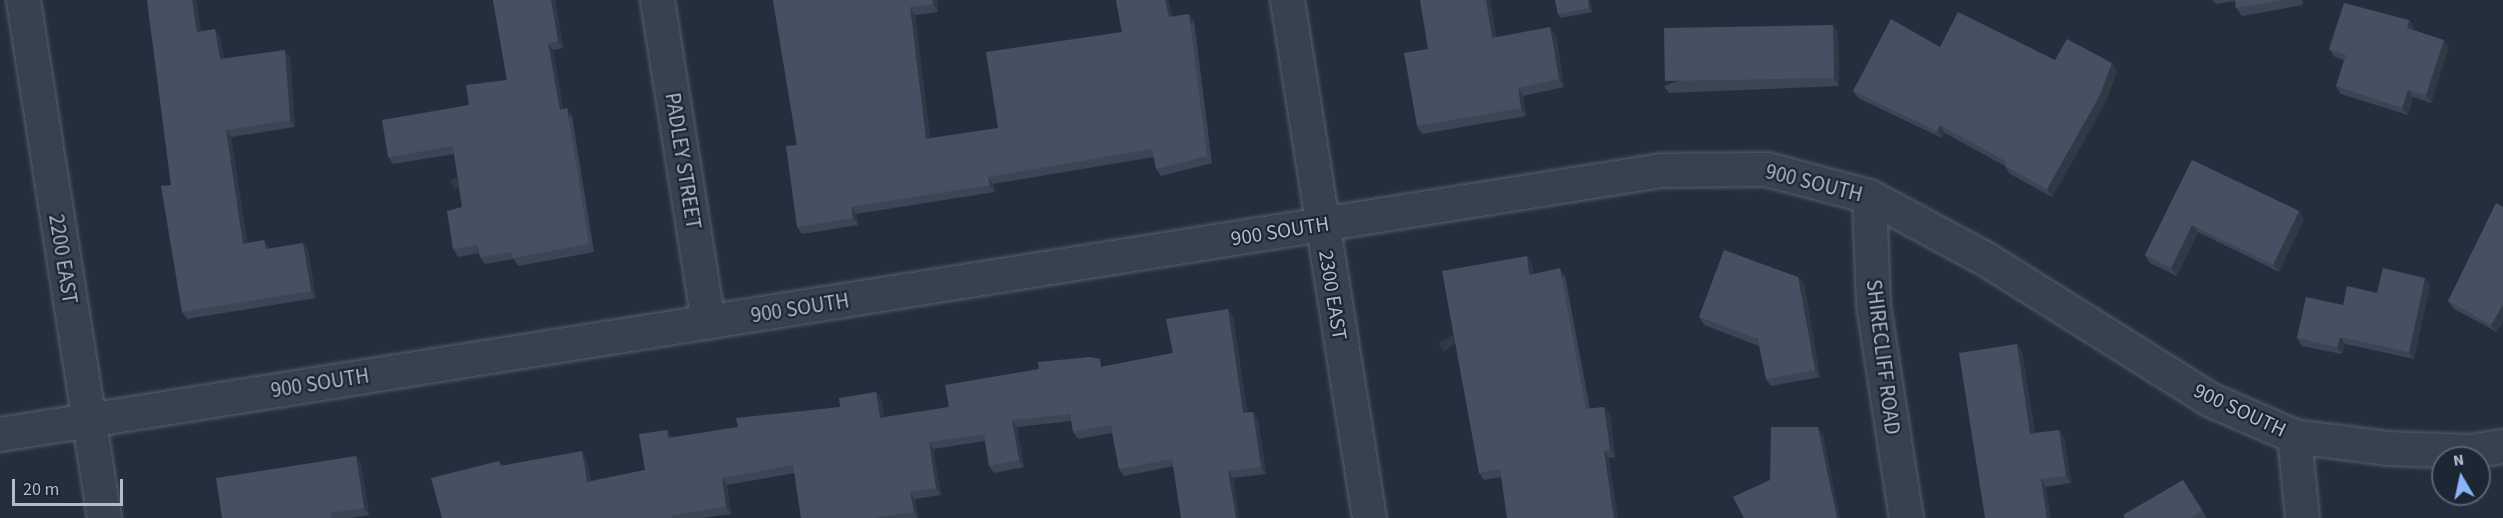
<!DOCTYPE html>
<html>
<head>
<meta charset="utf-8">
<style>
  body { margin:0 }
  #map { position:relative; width:2503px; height:518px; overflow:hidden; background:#242f3e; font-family:"Source Sans 3",sans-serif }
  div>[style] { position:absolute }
  .roads { filter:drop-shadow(0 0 2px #565f6c) drop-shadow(0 0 2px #565f6c) }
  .minor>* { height:33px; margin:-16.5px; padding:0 16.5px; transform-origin:16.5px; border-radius:16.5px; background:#38414e }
  .wall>* { inset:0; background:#3b4654 }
  .shaded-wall>* { inset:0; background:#303945; transform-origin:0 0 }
  .building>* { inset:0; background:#455162; transform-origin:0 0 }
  span { translate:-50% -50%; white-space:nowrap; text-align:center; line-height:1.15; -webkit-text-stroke:4.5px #1d2633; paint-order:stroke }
  .street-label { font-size:21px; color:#b4bcc9 }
  .north { position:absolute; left:2431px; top:446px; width:60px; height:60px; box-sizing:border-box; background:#1d2633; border:2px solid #59626f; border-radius:50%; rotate:351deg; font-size:16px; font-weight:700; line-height:24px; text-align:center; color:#b4bcc9 }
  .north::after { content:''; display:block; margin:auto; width:21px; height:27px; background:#8ab4f8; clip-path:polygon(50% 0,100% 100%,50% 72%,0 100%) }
  .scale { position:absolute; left:12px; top:479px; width:111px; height:27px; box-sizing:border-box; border:3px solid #b4bcc9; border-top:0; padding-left:8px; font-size:18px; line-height:21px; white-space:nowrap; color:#b4bcc9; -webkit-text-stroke:4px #1d2633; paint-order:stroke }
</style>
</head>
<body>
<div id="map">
  <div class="roads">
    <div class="minor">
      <i style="left:23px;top:0;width:524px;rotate:81.11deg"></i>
      <i style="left:657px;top:0;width:326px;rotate:81deg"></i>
      <i style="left:1287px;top:0;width:524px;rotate:81deg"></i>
      <i style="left:1869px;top:196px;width:109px;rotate:87.9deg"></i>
      <i style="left:1873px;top:305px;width:216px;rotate:81.2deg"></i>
      <i style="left:0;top:434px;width:1683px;rotate:-9.03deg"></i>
      <i style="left:1662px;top:170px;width:104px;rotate:-0.6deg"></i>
      <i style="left:1766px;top:169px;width:106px;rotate:14.7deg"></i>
      <i style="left:1869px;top:196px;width:133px;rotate:28.3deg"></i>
      <i style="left:1986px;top:259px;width:263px;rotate:32.1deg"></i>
      <i style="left:2209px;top:399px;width:93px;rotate:23.5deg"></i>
      <i style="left:2294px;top:436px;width:93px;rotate:7.4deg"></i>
      <i style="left:2386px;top:448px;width:84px;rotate:2deg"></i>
      <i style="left:2470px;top:451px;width:33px;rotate:-9deg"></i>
      <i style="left:2294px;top:436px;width:82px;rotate:84.4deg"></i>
    </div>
  </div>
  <div class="wall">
    <i style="clip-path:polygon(147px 0,196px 0,201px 32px,220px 37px,224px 59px,290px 57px,295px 127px,231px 137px,247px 243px,264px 240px,270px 249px,308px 250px,316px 298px,187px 319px,182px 312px,171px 185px)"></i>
    <i style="clip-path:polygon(493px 0,555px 0,563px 48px,553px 50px,563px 109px,567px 108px,572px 116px,594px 252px,518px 266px,514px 259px,485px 264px,480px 257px,479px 253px,458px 257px,453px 249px,462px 207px,454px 154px,393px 164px,388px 157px,507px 80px)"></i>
    <i style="clip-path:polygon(773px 0,937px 0,938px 12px,915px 15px,930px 138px,998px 128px,1122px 32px,1116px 0,1168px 0,1172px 16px,1194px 21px,1212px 163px,1161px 176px,1156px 169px,1154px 157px,993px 184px,995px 192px,856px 214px,858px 225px,802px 234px,797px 227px,797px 145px)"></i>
    <i style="clip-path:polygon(1490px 0,1496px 37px,1556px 35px,1564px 87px,1523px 96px,1526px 116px,1422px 134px,1417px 126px,1428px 49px)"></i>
    <i style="clip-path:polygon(1555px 0,1590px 0,1592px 12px,1561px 18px,1558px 14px)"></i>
    <i style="clip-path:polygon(2213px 0,2302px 0,2303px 5px,2242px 16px,2236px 8px,2235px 1px,2216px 4px)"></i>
    <i style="clip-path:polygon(2409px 20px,2414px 27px,2414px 30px,2449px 47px,2431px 103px,2413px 97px,2408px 115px,2341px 94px,2336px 86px,2344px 60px,2335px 57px,2329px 49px)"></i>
    <i style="clip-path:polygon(1833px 25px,1838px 33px,1839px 86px,1669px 93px,1664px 86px)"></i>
    <i style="clip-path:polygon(2055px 60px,2117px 71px,2106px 102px,2052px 197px,2010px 174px,2005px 166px,1945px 133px,1942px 138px,1858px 98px,1853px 91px)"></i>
    <i style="clip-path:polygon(2192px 160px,2299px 211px,2304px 219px,2279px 272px,2198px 232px,2177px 276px,2150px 263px,2145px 255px)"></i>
    <i style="clip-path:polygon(2503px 207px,2503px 321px,2497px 332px,2454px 309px,2448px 301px)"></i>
    <i style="clip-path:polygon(1527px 256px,1532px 264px,1533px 274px,1565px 276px,1590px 409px,1604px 407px,1610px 414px,1615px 457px,1484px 480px,1479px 473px)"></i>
    <i style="clip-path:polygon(1798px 277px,1804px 284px,1820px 377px,1771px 386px,1766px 379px,1759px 346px,1704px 325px,1699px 317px)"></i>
    <i style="clip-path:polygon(2430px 285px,2414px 359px,2345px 344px,2342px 354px,2302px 346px,2297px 338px,2343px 305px,2377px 293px)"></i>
    <i style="clip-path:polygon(1228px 309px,1233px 316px,1247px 412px,1253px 412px,1258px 419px,1266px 474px,1233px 478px,1239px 518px,1181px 518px,1174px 466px,1124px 476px,1119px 469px,1112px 433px,1078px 439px,1073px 432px,1072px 421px,1017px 427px,1024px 467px,994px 473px,989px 466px,985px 441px,933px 449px,941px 495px,915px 499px,918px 518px,801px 518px,795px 473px,727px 485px,731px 514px,702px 518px,442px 518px,499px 461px,503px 466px,586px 458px,591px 481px,645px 470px,667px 430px,672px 438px,738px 427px,840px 407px,876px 392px,881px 399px,884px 417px,949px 407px,1105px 366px,1173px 353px)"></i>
    <i style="clip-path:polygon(2022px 352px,2035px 433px,2059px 430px,2064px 437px,2071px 483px,2046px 487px,1985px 518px)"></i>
    <i style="clip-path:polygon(356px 456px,361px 464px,369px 515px,351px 518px,222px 518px)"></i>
    <i style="clip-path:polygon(2183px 480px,2207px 518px,2125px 518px)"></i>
  </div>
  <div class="shaded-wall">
    <i style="clip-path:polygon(192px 0,196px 0,202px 40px,197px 32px)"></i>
    <i style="clip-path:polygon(551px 0,555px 0,563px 48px,558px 41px)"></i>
    <i style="clip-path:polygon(933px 0,937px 0,938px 12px,933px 4px)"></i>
    <i style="clip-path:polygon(1165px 0,1168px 0,1174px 24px,1169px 17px)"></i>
    <i style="clip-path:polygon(1486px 0,1490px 0,1497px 45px,1492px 38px)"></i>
    <i style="clip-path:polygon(1588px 0,1590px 0,1592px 12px,1589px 8px)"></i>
    <i style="clip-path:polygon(910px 7px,915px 15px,931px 146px,926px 139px)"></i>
    <i style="left:1189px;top:14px;width:9px;height:143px;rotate:54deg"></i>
    <i style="clip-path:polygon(2409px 20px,2414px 27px,2412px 36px,2407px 28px)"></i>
    <i style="clip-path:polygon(1833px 25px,1838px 33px,1839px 86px,1834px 78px)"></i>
    <i style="clip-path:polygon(1550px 27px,1556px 35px,1564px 87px,1559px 79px)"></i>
    <i style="clip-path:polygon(215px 29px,220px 37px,225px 66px,220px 59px)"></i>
    <i style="clip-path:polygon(2444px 40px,2449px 47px,2431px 103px,2426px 95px)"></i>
    <i style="clip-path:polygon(548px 43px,553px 50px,565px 117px,560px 110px)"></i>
    <i style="clip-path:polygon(285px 50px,290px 57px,295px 127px,290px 120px)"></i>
    <i style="clip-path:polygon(2112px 63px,2117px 71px,2106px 102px,2052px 197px,2047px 189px)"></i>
    <i style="clip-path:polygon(1518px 88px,1523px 96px,1526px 116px,1521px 108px)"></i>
    <i style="clip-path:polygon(2408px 90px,2413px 97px,2408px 115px,2402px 108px)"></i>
    <i style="left:567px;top:108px;width:9px;height:138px;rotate:58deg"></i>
    <i style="clip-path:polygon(1940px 125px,1945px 133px,1942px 138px,1937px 131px)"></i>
    <i style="clip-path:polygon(226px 130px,231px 137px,249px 251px,243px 244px)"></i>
    <i style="clip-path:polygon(988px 177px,993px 184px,995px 192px,990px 185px)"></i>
    <i style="clip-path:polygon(851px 207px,856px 214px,858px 225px,853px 218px)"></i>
    <i style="clip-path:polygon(2299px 211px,2304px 219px,2279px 272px,2273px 265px)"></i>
    <i style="clip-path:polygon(2192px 225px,2198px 232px,2177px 276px,2171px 268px)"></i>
    <i style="clip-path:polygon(264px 240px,269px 247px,271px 256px,266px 249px)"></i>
    <i style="clip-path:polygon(303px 243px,308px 250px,316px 298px,311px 291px)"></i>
    <i style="clip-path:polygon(1527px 256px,1532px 264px,1535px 282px,1529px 275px)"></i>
    <i style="left:1560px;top:268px;width:9px;height:143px;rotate:58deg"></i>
    <i style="clip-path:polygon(1798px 277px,1804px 284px,1820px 377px,1815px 370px)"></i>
    <i style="clip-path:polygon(2425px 278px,2430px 285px,2414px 359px,2409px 352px)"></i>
    <i style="clip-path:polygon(2502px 306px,2503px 307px,2503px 321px,2497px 332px,2491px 325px)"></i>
    <i style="clip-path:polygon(1228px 309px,1233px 316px,1248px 420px,1243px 413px,1242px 405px)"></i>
    <i style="clip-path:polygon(2340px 337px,2345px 344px,2342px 354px,2337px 347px)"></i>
    <i style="clip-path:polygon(2017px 344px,2022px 352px,2036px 441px,2030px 434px)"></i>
    <i style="clip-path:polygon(876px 392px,881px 399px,885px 425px,880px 418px)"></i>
    <i style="clip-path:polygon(1604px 407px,1610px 414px,1615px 457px,1610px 449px)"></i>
    <i style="clip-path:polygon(1253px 412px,1258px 419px,1266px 474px,1261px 467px)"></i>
    <i style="clip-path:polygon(1012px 420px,1017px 427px,1024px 467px,1019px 460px)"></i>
    <i style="clip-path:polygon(1818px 427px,1823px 434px,1840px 518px,1837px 518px)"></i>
    <i style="clip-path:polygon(667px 430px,672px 437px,673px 445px,668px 438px)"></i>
    <i style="clip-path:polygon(2059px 430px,2064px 437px,2071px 483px,2066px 476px)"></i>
    <i style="clip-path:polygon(929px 442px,933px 449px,941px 495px,936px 488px)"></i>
    <i style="clip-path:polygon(1604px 450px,1609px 458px,1618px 518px,1614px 518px)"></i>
    <i style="clip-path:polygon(582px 451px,586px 458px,592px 489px,587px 482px)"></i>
    <i style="clip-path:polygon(356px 456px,361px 464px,369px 515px,364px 508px)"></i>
    <i style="clip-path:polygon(1228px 471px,1233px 478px,1239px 518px,1236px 518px)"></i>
    <i style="clip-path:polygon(722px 478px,727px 485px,731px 514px,726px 507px)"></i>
    <i style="clip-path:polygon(2041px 479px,2046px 487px,2051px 518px,2047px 518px)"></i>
    <i style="clip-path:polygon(910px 492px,915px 499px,918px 518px,914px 512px)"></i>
  </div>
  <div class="building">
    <i style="clip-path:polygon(147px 0,192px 0,197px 32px,215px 29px,220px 59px,285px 50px,290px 120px,226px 130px,243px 244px,264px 240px,266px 249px,303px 243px,311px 291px,182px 312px,161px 186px,171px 185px)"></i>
    <i style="clip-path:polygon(493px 0,551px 0,558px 41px,548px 43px,560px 110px,567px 108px,589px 244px,513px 258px,512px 252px,480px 257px,478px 245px,453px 249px,447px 211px,462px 207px,453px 146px,388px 157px,382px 120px,469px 105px,466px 85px,507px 80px)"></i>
    <i style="clip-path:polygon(773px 0,933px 0,933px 4px,910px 7px,926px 139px,998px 128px,986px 52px,1122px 32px,1116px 0,1165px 0,1169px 17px,1189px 14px,1207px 156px,1156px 169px,1152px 149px,988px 177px,990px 185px,851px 207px,853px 218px,797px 227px,786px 146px,797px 145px)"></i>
    <i style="clip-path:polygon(1420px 0,1486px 0,1492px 38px,1550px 27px,1559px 79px,1518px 88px,1521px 108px,1417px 126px,1404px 53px,1428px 49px)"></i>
    <i style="clip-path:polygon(1555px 0,1588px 0,1589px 8px,1558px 14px)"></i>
    <i style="clip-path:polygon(2235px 0,2281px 0,2236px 8px)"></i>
    <i style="clip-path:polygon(2344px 3px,2409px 20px,2407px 28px,2444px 40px,2426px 95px,2408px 90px,2402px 108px,2336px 86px,2346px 55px,2329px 49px)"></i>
    <i style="clip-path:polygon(1958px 12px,2055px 60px,2067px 39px,2112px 63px,2100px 95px,2047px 189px,2005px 166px,2007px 162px,1940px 125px,1937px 131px,1853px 91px,1891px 19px,1940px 47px)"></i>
    <i style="left:1833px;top:25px;width:53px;height:169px;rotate:89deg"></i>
    <i style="clip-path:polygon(2192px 160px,2299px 211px,2273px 265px,2192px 225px,2171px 268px,2145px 255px)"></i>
    <i style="clip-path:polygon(2496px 203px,2503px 207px,2503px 306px,2502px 306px,2491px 325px,2448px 301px)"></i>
    <i style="clip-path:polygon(1724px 250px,1798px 277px,1815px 370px,1766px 379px,1758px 339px,1699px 317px)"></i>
    <i style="clip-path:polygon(1527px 256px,1529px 275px,1560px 268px,1586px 409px,1604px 407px,1610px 449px,1604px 450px,1614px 518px,1507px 518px,1500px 469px,1479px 473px,1442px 271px)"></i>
    <i style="clip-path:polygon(2383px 268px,2425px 278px,2409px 352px,2340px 337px,2337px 347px,2297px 338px,2306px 297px,2343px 305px,2347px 286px,2377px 293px)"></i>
    <i style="clip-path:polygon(1228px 309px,1242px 405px,1243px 413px,1253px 412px,1261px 467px,1228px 471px,1236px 518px,1181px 518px,1172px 459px,1119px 469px,1111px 425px,1073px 432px,1070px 414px,1012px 420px,1019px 460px,989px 466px,984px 434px,929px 442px,936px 488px,910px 492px,914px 512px,874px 518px,801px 518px,793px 465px,722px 478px,726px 507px,672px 515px,672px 518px,442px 518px,431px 478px,499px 461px,500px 466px,582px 451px,587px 482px,645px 470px,639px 434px,667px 430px,668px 438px,738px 427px,736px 418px,840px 407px,839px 398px,876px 392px,880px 418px,949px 407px,945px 385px,1039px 369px,1038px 362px,1090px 357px,1100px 359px,1101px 367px,1173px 353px,1166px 319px)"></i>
    <i style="clip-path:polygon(2017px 344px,2030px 434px,2059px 430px,2066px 476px,2041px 479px,2047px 518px,1985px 518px,1959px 353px)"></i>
    <i style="clip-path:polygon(1771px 427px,1818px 427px,1837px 518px,1744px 518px,1733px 497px,1770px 480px)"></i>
    <i style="clip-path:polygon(356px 456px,364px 508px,330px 513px,331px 518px,222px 518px,216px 478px)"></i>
    <i style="clip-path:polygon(2183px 480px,2202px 510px,2192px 517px,2193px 518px,2125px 518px,2123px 515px)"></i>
  </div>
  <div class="street-label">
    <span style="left:683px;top:161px;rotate:81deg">PADLEY STREET</span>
    <span style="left:1814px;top:183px;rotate:14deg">900 SOUTH</span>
    <span style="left:1280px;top:231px;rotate:-9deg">900 SOUTH</span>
    <span style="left:63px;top:259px;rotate:81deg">2200 EAST</span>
    <span style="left:1333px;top:295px;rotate:81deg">2300 EAST</span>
    <span style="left:800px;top:308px;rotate:-9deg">900 SOUTH</span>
    <span style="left:1883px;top:357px;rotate:83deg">SHIRECLIFF ROAD</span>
    <span style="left:320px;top:383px;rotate:-9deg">900 SOUTH</span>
    <span style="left:2240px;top:410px;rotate:25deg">900 SOUTH</span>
  </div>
  <div class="north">N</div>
  <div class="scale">20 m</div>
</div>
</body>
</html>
